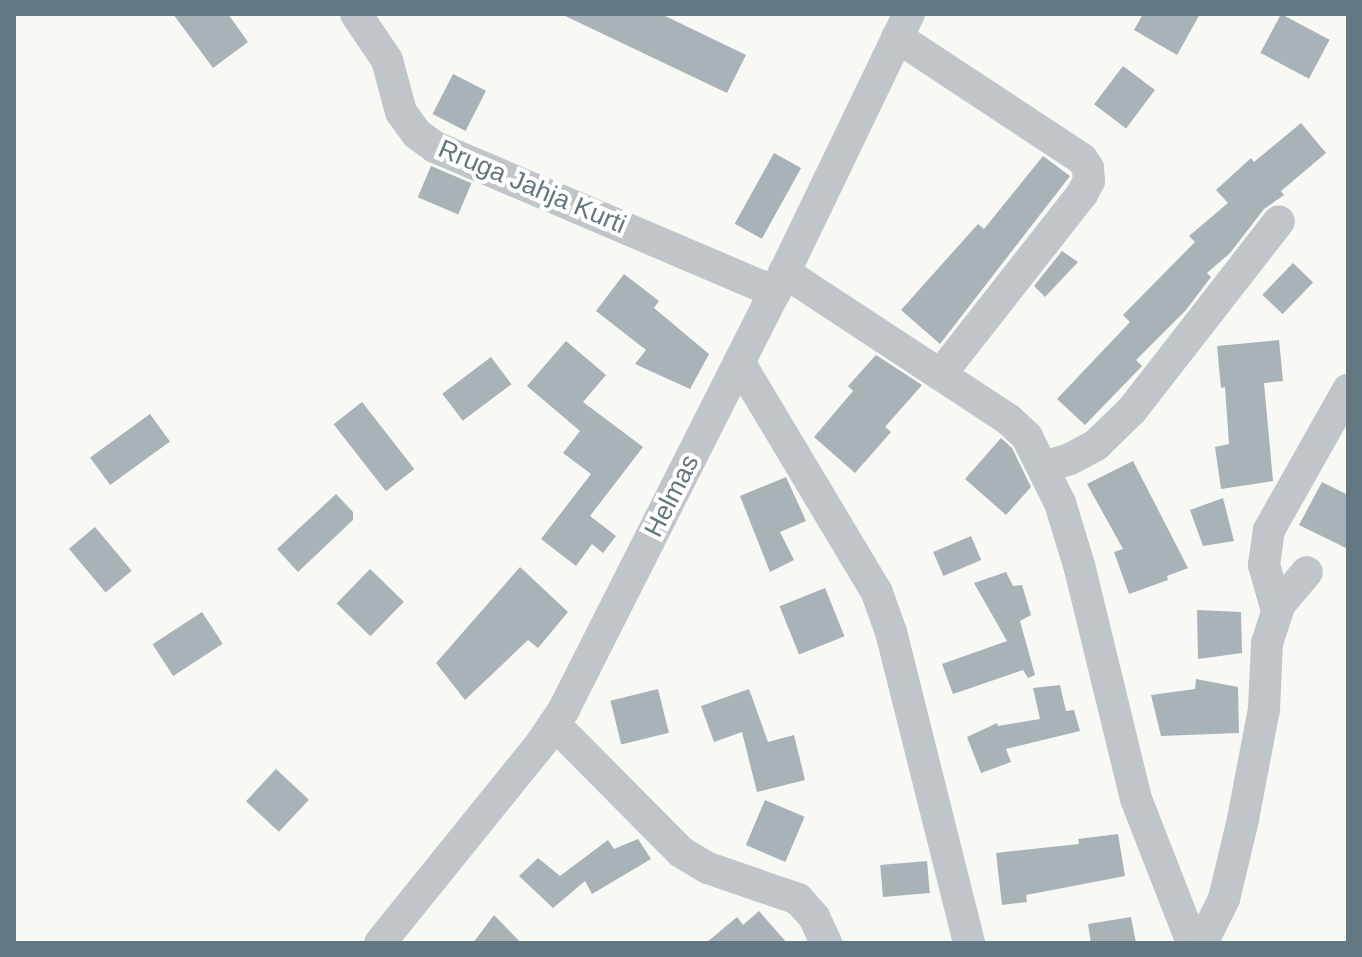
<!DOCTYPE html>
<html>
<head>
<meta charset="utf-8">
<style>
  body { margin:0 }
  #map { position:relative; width:1362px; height:957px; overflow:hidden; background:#f8f8f5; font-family:Arial,sans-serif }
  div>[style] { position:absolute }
  .building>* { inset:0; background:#a8b2b7; transform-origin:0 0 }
  .minor>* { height:32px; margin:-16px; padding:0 16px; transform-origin:16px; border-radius:16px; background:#bfc5c8 }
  span { translate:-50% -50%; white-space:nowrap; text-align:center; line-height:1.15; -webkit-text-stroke:8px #fff; paint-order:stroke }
  .street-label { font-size:26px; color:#627781 }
  .frame { position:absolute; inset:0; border:16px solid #627781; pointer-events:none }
</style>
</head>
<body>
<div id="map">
  <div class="building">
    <i style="clip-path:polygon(173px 14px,228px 14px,248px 42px,213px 68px)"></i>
    <i style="clip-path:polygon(561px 14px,661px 14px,746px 55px,727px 93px)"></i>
    <i style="clip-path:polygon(1143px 14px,1200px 14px,1177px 55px,1134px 30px)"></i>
    <i style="left:1281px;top:14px;width:55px;height:44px;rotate:28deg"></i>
    <i style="left:1123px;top:66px;width:40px;height:48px;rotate:37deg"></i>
    <i style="left:453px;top:74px;width:37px;height:45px;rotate:27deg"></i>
    <i style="clip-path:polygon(1301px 123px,1326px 153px,1281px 191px,1284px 195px,1264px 209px,1230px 253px,1207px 273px,1211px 277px,1186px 310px,1136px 360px,1142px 366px,1085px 425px,1057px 399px,1130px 322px,1123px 315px,1195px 242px,1189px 236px,1228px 203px,1216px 190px,1251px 158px,1254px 162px)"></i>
    <i style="left:774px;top:153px;width:31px;height:81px;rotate:29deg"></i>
    <i style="clip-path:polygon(1043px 156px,1070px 176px,940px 344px,901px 310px,978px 224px,984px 229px)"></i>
    <i style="left:431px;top:166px;width:44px;height:34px;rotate:23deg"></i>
    <i style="clip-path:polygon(1062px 251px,1078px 262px,1045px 297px,1034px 286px)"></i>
    <i style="left:1293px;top:263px;width:28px;height:44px;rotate:44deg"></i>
    <i style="clip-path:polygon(624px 274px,659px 301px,654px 308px,709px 354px,690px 389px,635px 364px,646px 350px,596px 311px)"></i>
    <i style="clip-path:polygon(1279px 340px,1283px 381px,1264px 383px,1273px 481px,1221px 489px,1215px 447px,1229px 444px,1225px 387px,1221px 388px,1217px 346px)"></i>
    <i style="clip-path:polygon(566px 341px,606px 375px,583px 402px,643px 447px,590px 516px,616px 536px,603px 553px,592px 544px,576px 566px,541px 539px,591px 474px,563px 453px,580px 431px,527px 386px)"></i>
    <i style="clip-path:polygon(876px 355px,922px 385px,885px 427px,891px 432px,855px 473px,814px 437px,853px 391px,848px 386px)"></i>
    <i style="left:491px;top:357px;width:34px;height:61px;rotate:53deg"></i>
    <i style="left:362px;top:402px;width:85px;height:36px;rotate:52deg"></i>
    <i style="left:150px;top:414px;width:34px;height:74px;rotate:54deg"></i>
    <i style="clip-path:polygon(1001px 438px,1012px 448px,1031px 487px,1006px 515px,965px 479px)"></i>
    <i style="clip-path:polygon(1133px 461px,1188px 568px,1167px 576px,1168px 580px,1129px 594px,1114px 552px,1123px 549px,1087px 484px)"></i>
    <i style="clip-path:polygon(786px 477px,806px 521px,780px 532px,794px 560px,770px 572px,740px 496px)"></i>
    <i style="clip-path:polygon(1322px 482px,1348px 495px,1348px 549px,1299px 525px)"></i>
    <i style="clip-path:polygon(336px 494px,353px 512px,353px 520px,298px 572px,277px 549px)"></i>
    <i style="clip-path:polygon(1223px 498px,1234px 541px,1203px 546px,1190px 510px)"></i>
    <i style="left:95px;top:527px;width:57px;height:34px;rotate:50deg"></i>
    <i style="left:971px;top:536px;width:26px;height:41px;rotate:67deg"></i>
    <i style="clip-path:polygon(520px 567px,568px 612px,538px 648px,528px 640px,465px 700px,436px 663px)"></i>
    <i style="left:370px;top:569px;width:47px;height:48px;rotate:44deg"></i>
    <i style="clip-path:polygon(1006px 572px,1013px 586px,1022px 585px,1031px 615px,1020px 621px,1035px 675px,1028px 678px,1023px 670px,953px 694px,942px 664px,1007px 641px,974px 583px)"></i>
    <i style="left:825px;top:588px;width:52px;height:49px;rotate:68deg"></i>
    <i style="clip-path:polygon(1197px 610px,1241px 612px,1242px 653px,1198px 659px)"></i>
    <i style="left:202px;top:612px;width:38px;height:59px;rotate:57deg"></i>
    <i style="clip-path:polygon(1196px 679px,1238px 687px,1239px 733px,1161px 736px,1151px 695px,1195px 689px)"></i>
    <i style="clip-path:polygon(1060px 685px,1066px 711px,1074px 710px,1080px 731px,1006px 749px,1011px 762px,981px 773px,967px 737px,997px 723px,998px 726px,1040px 719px,1033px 688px)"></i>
    <i style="left:658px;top:689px;width:45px;height:49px;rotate:76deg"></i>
    <i style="clip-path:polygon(749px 689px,768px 742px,794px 735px,805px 780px,757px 792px,742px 732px,714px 742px,701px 706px)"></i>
    <i style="left:276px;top:769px;width:45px;height:44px;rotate:43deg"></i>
    <i style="left:765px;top:800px;width:43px;height:49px;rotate:23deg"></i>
    <i style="clip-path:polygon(1118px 834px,1125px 876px,1026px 895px,1027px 902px,1002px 905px,996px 853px,1079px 844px,1078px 839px)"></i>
    <i style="clip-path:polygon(638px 839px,651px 859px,592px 894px,585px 881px,553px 908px,519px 876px,538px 858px,560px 876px,608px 840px,614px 849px)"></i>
    <i style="left:927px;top:861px;width:32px;height:47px;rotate:85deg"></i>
    <i style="clip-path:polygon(759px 911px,787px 943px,706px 943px,737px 917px,743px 925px)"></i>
    <i style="clip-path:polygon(494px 915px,521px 943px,473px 943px)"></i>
    <i style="clip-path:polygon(1131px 917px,1136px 943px,1091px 943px,1088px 924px)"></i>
  </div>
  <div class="minor">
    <i style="left:356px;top:14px;width:55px;rotate:56deg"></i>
    <i style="left:387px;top:60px;width:54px;rotate:74.9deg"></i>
    <i style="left:401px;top:112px;width:27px;rotate:54deg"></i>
    <i style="left:417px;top:134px;width:22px;rotate:36deg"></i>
    <i style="left:435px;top:147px;width:370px;rotate:23.1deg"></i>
    <i style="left:897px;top:37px;width:222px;rotate:33.4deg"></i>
    <i style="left:1082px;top:159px;width:11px;rotate:56deg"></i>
    <i style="left:1088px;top:168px;width:13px;rotate:86deg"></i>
    <i style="left:1089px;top:181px;width:15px;rotate:118deg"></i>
    <i style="left:1082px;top:194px;width:229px;rotate:128.1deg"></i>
    <i style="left:784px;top:272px;width:268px;rotate:33.3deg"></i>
    <i style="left:1008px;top:419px;width:26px;rotate:43deg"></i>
    <i style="left:1027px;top:437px;width:74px;rotate:63.4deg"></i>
    <i style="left:1060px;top:503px;width:65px;rotate:73deg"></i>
    <i style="left:1079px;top:565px;width:241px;rotate:76.3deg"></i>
    <i style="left:1136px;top:799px;width:155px;rotate:68.7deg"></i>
    <i style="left:739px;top:362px;width:269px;rotate:59.1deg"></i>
    <i style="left:877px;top:593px;width:41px;rotate:70.3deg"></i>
    <i style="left:891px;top:632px;width:321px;rotate:75.9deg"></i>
    <i style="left:1044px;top:467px;width:27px;rotate:-17deg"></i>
    <i style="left:1070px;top:459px;width:30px;rotate:-28deg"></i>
    <i style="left:1096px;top:445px;width:50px;rotate:-44.2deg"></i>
    <i style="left:1132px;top:410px;width:239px;rotate:-52.1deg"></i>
    <i style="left:1277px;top:611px;width:48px;rotate:-105.8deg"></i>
    <i style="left:1264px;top:565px;width:35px;rotate:-82deg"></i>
    <i style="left:1269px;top:530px;width:161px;rotate:-60.6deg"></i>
    <i style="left:554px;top:724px;width:180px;rotate:45.2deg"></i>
    <i style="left:681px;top:852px;width:31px;rotate:31deg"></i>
    <i style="left:708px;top:868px;width:95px;rotate:19deg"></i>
    <i style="left:798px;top:899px;width:24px;rotate:48deg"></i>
    <i style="left:814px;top:917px;width:29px;rotate:65deg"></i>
    <i style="left:380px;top:943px;width:258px;rotate:-51.1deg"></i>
    <i style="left:542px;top:742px;width:40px;rotate:-56deg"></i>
    <i style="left:564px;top:709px;width:467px;rotate:-63.2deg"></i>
    <i style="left:775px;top:292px;width:309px;rotate:-64.3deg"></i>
    <i style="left:1202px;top:943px;width:49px;rotate:-63.4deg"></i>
    <i style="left:1224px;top:899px;width:82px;rotate:-76.6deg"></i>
    <i style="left:1243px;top:819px;width:112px;rotate:-79.2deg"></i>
    <i style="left:1264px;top:709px;width:66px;rotate:-87.4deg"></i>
    <i style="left:1267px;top:643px;width:40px;rotate:-72deg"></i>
    <i style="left:1279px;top:605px;width:43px;rotate:-49.7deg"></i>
  </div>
  <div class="street-label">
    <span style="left:532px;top:187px;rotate:23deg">Rruga Jahja Kurti</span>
    <span style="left:672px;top:496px;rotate:-63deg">Helmas</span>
  </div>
  <div class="frame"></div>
</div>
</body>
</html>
